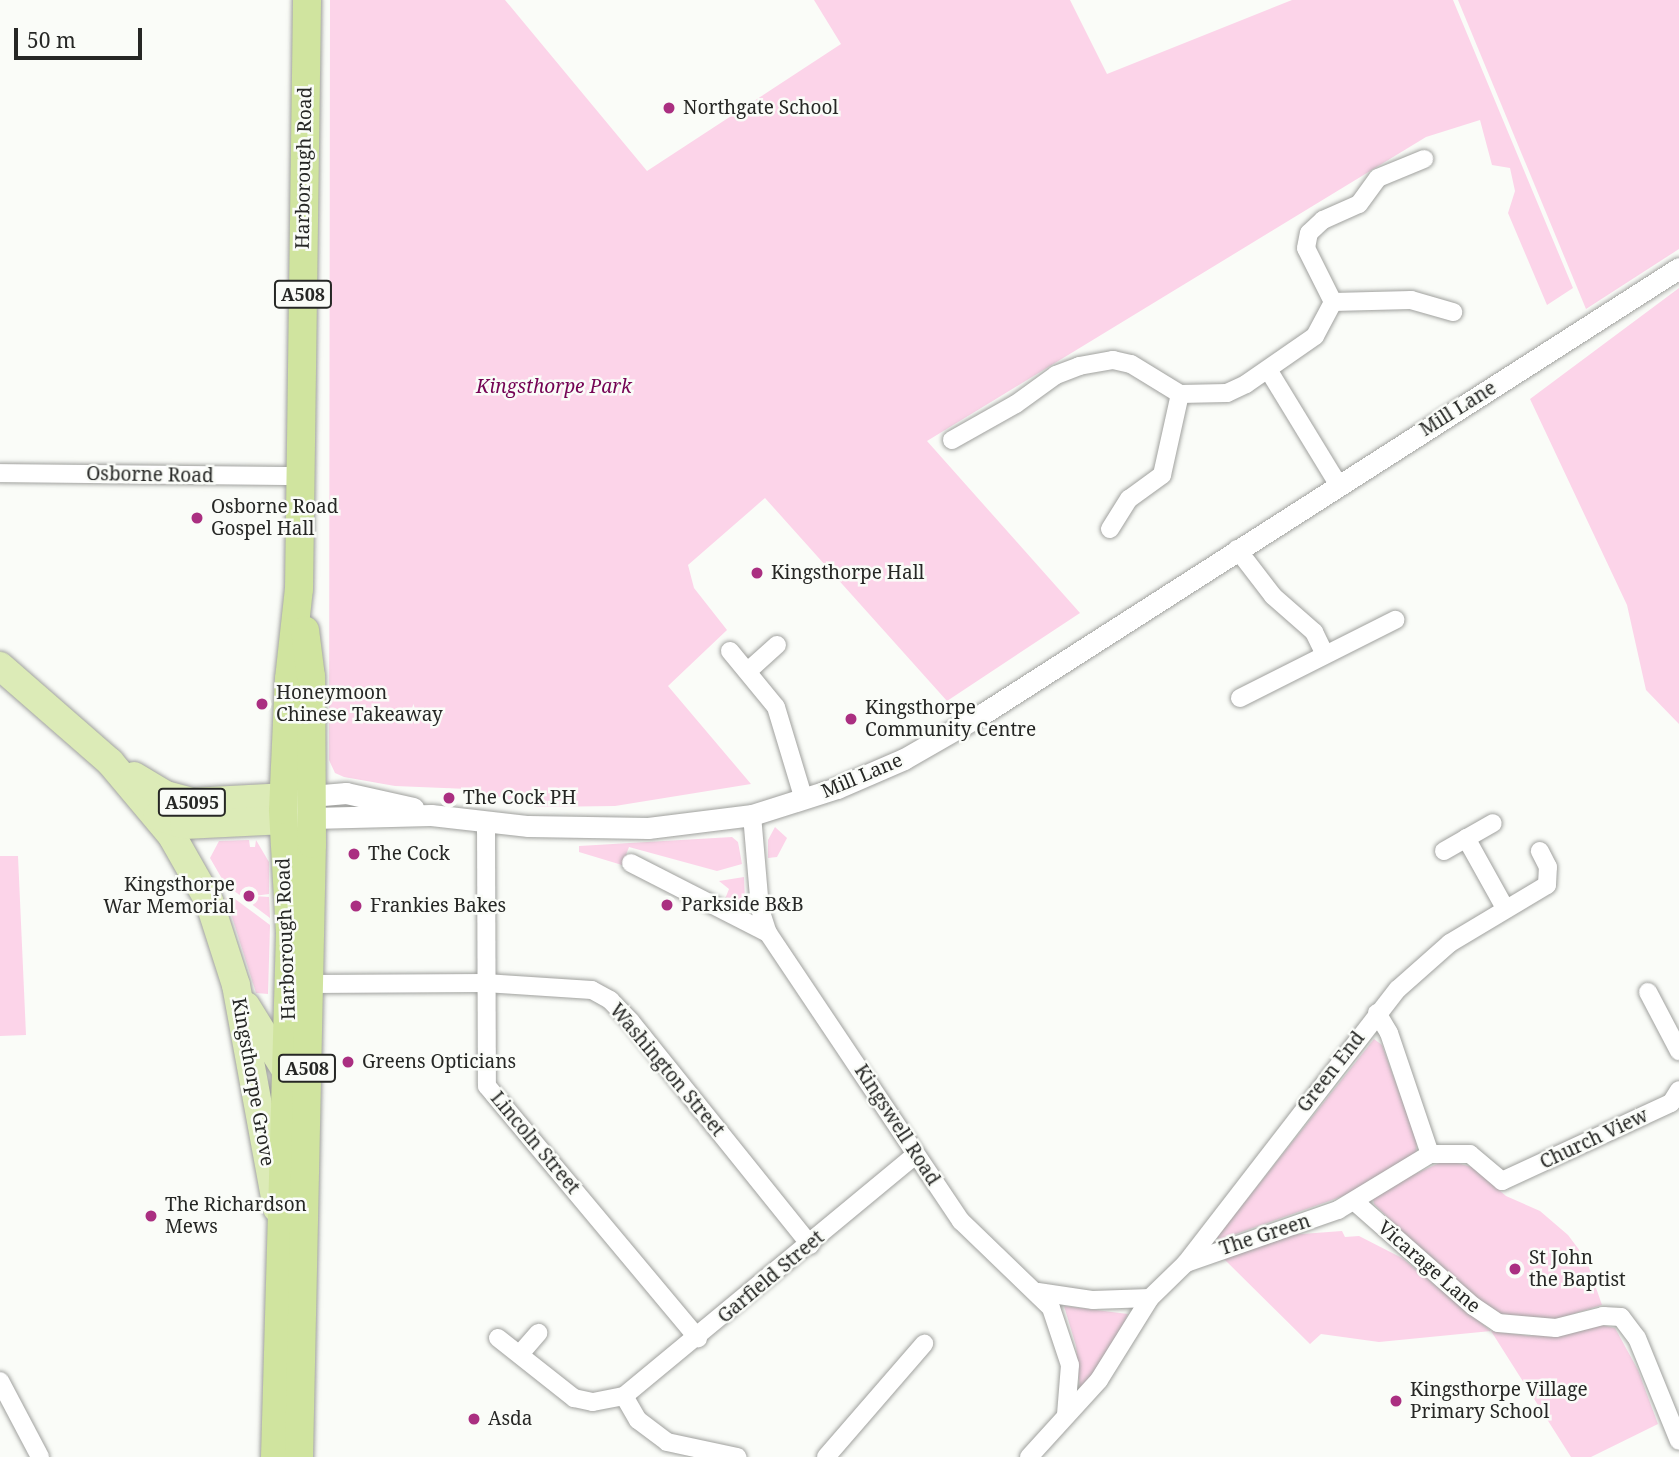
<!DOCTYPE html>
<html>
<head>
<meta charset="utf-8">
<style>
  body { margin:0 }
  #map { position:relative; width:1679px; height:1457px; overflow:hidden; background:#fafcf8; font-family:"Noto Serif",serif }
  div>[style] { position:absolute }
  .green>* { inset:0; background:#fcd4e9 }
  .roads { filter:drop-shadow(0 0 2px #a0a19e) drop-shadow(0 0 2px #a0a19e) }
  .minor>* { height:18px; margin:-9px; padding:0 9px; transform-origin:9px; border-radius:9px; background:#fff }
  .tertiary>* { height:21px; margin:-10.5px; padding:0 10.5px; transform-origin:10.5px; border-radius:10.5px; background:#fff }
  .primary>* { height:28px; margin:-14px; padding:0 14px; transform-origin:14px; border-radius:14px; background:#dcebb7 }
  .trunk>* { height:28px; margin:-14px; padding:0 14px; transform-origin:14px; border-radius:14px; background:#d0e49f }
  .dots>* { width:19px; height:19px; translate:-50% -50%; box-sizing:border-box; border:4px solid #fafcf8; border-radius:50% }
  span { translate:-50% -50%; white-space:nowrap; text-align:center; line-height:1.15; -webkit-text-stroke:5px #fafcf8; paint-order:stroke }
  .shield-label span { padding:2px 5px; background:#fafcf8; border:2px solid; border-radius:5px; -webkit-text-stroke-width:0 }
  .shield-label { font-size:18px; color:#262725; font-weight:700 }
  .poi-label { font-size:19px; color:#262725 }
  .left { translate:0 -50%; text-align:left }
  .right { translate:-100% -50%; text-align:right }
  .street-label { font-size:19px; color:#262725 }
  .park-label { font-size:19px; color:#740354; font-style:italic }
  .scale { position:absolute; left:14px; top:28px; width:128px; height:32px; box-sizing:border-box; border:4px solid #262725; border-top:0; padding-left:9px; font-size:21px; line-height:24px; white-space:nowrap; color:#262725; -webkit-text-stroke:5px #fafcf8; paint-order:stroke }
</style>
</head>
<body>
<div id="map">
  <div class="green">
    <i style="clip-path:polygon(330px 0,505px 0,647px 171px,841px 44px,814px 0,1070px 0,1107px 74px,1292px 0,1453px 0,1573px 288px,1547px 305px,1508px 213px,1515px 191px,1510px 168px,1492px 165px,1480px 120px,1426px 137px,927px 441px,1080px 613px,947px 701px,765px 498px,688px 565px,694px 588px,727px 630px,668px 686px,751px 784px,615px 806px,538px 807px,468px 789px,395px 786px,344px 777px,335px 773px,329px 760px)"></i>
    <i style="clip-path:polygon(1458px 0,1679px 0,1679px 249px,1586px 309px)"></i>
    <i style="clip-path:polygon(1679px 288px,1679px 724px,1646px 690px,1627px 605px,1530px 399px)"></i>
    <i style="clip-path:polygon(775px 827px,787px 838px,777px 857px,768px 858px,768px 840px)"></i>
    <i style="clip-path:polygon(732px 837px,738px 842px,742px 864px,717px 871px,629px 847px,622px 865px,579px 852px,579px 846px)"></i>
    <i style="clip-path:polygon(249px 840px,250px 847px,255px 847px,256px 840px,269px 862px,269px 894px,253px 896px,269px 897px,270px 918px,225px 884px,210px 858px,219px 841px)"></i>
    <i style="clip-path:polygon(0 856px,18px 856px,26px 1035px,0 1036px)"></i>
    <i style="clip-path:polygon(744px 877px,745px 901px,733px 908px,725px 899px,729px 889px,719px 881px)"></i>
    <i style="clip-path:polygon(231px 896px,270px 925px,268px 994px,256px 993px,226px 898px)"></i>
    <i style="clip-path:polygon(1374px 1039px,1382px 1045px,1417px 1141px,1416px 1153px,1352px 1193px,1219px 1240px,1217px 1237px)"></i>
    <i style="clip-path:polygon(1446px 1160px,1472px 1167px,1506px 1196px,1540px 1211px,1568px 1235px,1586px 1259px,1602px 1305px,1553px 1320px,1496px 1313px,1472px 1299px,1374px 1204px,1373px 1198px,1395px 1183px)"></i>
    <i style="clip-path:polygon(1342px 1231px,1345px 1237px,1359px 1236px,1402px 1258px,1491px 1331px,1529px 1336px,1601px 1325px,1615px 1328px,1638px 1370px,1658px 1424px,1591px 1457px,1571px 1457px,1491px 1331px,1379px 1342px,1321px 1334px,1310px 1344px,1224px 1259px,1288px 1235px)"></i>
    <i style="clip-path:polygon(1064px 1306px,1128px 1314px,1113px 1347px,1080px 1390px,1076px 1346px)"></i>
  </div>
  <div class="roads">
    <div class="minor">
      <i style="left:1333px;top:302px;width:78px;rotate:-1.5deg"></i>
      <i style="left:1411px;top:300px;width:44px;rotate:15.9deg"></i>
      <i style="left:1269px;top:371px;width:132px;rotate:58.6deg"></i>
      <i style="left:952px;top:440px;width:73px;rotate:-29.4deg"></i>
      <i style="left:1016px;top:404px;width:49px;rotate:-35.9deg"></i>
      <i style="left:1056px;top:375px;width:25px;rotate:-21deg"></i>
      <i style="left:1079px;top:366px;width:35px;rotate:-10deg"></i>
      <i style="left:1113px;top:360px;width:18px;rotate:13deg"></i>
      <i style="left:1131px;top:364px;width:57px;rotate:31.5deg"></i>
      <i style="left:1180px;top:394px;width:47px;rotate:-1.2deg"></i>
      <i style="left:1227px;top:393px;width:21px;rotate:-25deg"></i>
      <i style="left:1246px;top:384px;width:84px;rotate:-34.8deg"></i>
      <i style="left:1315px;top:336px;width:38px;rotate:-62deg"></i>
      <i style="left:1333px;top:302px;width:60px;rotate:-116.6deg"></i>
      <i style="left:1306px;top:248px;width:15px;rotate:-79deg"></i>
      <i style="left:1309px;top:233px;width:19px;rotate:-43deg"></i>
      <i style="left:1323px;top:220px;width:39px;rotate:-24deg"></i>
      <i style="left:1359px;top:204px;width:32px;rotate:-54deg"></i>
      <i style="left:1378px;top:178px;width:50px;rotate:-22.4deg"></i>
      <i style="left:0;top:473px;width:301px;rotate:0.6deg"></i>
      <i style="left:1110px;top:529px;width:36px;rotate:-58deg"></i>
      <i style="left:1129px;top:499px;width:41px;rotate:-36deg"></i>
      <i style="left:1162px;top:475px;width:83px;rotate:-77.5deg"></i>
      <i style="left:1237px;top:549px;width:59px;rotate:52.5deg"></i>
      <i style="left:1273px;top:596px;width:55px;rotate:41.3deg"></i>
      <i style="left:1314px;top:632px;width:25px;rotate:64deg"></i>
      <i style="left:730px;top:651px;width:72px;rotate:50.6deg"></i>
      <i style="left:776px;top:707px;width:97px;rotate:73.2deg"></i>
      <i style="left:748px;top:671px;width:39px;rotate:-42deg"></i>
      <i style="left:1240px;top:698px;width:174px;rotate:-26.7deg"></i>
      <i style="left:752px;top:815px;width:94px;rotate:85.1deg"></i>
      <i style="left:760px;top:909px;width:25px;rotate:72deg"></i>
      <i style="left:768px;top:933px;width:347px;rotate:56.2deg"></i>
      <i style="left:961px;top:1221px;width:125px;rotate:44deg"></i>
      <i style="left:1051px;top:1308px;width:60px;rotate:71.6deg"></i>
      <i style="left:1070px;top:1365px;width:50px;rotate:94.6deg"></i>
      <i style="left:486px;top:823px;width:263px;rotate:89.8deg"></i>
      <i style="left:487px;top:1086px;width:329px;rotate:50.1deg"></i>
      <i style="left:1466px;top:838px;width:80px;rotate:60.9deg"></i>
      <i style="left:1444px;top:851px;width:56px;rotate:-29.7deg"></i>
      <i style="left:631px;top:863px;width:154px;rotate:27.1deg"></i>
      <i style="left:309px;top:984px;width:176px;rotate:-0.3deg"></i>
      <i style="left:485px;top:983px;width:107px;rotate:3.7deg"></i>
      <i style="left:592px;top:990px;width:21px;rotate:29deg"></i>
      <i style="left:610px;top:1000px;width:30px;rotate:46deg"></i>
      <i style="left:631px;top:1022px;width:286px;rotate:51.2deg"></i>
      <i style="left:1648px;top:992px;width:67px;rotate:62.3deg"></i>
      <i style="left:1377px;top:1013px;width:23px;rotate:59deg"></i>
      <i style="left:1389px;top:1033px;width:128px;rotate:71.3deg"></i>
      <i style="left:1354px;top:1201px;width:159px;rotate:41.4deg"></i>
      <i style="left:1473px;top:1306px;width:30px;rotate:34deg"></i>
      <i style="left:1498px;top:1323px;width:58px;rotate:4.9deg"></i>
      <i style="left:1556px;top:1328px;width:49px;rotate:-14.3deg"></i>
      <i style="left:1603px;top:1316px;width:18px;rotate:3deg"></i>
      <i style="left:1621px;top:1317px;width:26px;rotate:53deg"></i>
      <i style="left:1637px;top:1338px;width:111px;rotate:67.8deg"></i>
      <i style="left:1186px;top:1263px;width:346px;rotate:-52.3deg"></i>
      <i style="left:1398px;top:989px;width:69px;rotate:-41.5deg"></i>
      <i style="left:1450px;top:943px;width:113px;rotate:-30.9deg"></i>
      <i style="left:1547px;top:885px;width:18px;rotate:-87deg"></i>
      <i style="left:1548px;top:867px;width:18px;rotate:-117deg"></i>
      <i style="left:1038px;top:1292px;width:56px;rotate:8.3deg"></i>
      <i style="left:1093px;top:1300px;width:57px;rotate:-2deg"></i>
      <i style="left:498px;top:1338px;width:97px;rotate:38.3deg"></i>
      <i style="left:574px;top:1398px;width:19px;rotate:12deg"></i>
      <i style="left:593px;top:1402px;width:32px;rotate:-11deg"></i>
      <i style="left:624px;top:1396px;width:378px;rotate:-39.6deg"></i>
      <i style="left:520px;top:1354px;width:28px;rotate:-49deg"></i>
      <i style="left:0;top:1381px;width:86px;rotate:62.2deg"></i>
      <i style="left:624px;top:1396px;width:28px;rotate:60deg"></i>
      <i style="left:638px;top:1420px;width:36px;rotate:37deg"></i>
      <i style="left:667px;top:1442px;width:72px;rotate:12.1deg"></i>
      <i style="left:826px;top:1457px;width:150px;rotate:-49.1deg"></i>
      <i style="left:1029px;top:1457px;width:104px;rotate:-47.7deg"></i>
      <i style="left:1099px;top:1380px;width:97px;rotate:-58.1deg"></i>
      <i style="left:1150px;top:1298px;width:50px;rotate:-44.2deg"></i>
      <i style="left:1186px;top:1263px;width:161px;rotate:-19.2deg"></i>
      <i style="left:1338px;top:1210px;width:108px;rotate:-31.3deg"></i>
      <i style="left:1430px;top:1154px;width:40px"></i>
      <i style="left:1470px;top:1154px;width:42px;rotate:40.2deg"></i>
      <i style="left:1502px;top:1181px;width:186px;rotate:-24.8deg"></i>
      <i style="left:1671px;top:1103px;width:15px;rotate:-58deg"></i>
    </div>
    <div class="tertiary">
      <i style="left:302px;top:807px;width:14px;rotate:-51deg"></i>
      <i style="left:311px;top:796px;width:35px;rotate:-5deg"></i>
      <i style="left:346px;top:793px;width:69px;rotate:12.6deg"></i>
      <i style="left:312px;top:818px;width:119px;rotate:-1.4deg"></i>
      <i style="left:431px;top:815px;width:98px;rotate:6.5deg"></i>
      <i style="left:528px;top:826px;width:120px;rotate:1deg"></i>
      <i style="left:648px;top:828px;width:105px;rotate:-7.1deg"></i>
      <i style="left:752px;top:815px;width:89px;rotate:-17.6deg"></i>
      <i style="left:837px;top:788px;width:73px;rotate:-23.4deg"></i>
      <i style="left:904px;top:759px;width:92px;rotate:-29.9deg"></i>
      <i style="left:984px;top:713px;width:825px;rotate:-32.63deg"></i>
    </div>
    <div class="primary">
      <i style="left:0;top:666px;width:146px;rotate:41.1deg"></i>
      <i style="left:110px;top:762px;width:97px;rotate:50deg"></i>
      <i style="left:172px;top:836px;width:75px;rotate:60.4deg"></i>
      <i style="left:209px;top:901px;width:88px;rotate:72.2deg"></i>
      <i style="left:236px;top:985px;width:227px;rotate:79.6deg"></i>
      <i style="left:134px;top:776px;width:37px;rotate:31deg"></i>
      <i style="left:166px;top:795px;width:27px;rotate:15deg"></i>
      <i style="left:192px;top:802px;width:115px;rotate:-3deg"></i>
      <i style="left:157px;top:816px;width:28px;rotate:18deg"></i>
      <i style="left:184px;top:825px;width:122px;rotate:-2.8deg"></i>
      <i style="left:246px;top:1006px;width:93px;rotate:58.2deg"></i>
    </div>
    <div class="trunk">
      <i style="left:275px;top:1457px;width:524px;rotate:-88.36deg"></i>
      <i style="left:290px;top:933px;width:123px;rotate:-93.3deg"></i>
      <i style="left:283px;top:810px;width:131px;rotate:-87.4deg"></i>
      <i style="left:289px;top:679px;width:91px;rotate:-83.7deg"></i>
      <i style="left:299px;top:589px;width:589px;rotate:-89.22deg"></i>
      <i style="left:299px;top:1457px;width:613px;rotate:-88.79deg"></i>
      <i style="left:312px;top:844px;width:167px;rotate:-90.3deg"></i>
      <i style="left:311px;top:677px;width:47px;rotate:-97.3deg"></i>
    </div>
  </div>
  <div class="dots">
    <i style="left:669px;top:108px;background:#aa2f81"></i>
    <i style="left:197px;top:518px;background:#aa2f81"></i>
    <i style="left:757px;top:573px;background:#aa2f81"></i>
    <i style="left:262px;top:704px;background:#aa2f81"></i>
    <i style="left:851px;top:719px;background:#aa2f81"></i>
    <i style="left:449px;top:798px;background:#aa2f81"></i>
    <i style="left:354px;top:854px;background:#aa2f81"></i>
    <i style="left:249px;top:896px;background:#aa2f81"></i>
    <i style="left:667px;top:905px;background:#aa2f81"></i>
    <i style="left:356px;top:906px;background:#aa2f81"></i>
    <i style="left:348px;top:1062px;background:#aa2f81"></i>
    <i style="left:151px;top:1216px;background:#aa2f81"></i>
    <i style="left:1515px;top:1269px;background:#aa2f81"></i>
    <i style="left:1396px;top:1401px;background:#aa2f81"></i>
    <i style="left:474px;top:1419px;background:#aa2f81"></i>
  </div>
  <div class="shield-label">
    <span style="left:303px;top:294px">A508</span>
    <span style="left:192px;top:802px">A5095</span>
    <span style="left:307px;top:1068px">A508</span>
  </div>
  <div class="poi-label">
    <span class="left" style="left:683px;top:108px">Northgate School</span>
    <span class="left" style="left:211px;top:518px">Osborne Road<br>Gospel Hall</span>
    <span class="left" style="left:771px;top:573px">Kingsthorpe Hall</span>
    <span class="left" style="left:276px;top:704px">Honeymoon<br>Chinese Takeaway</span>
    <span class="left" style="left:865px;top:719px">Kingsthorpe<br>Community Centre</span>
    <span class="left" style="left:463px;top:798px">The Cock PH</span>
    <span class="left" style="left:368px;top:854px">The Cock</span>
    <span class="right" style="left:235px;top:896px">Kingsthorpe<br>War Memorial</span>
    <span class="left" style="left:681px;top:905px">Parkside B&amp;B</span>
    <span class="left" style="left:370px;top:906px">Frankies Bakes</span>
    <span class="left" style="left:362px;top:1062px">Greens Opticians</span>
    <span class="left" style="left:165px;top:1216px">The Richardson<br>Mews</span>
    <span class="left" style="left:1529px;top:1269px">St John<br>the Baptist</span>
    <span class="left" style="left:1410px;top:1401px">Kingsthorpe Village<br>Primary School</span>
    <span class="left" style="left:488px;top:1419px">Asda</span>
  </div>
  <div class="street-label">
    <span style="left:304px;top:168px;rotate:-89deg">Harborough Road</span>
    <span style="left:1458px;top:409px;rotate:-32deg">Mill Lane</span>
    <span style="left:150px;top:475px;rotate:1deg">Osborne Road</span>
    <span style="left:862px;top:776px;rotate:-23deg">Mill Lane</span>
    <span style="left:286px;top:939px;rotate:-92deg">Harborough Road</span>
    <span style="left:667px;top:1070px;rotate:50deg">Washington Street</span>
    <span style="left:1331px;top:1072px;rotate:-52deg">Green End</span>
    <span style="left:253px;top:1082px;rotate:80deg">Kingsthorpe Grove</span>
    <span style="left:897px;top:1125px;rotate:57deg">Kingswell Road</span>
    <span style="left:1594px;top:1139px;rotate:-25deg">Church View</span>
    <span style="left:535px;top:1143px;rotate:50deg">Lincoln Street</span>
    <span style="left:1265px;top:1235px;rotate:-18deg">The Green</span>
    <span style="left:1429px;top:1267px;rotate:41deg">Vicarage Lane</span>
    <span style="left:771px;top:1277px;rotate:-40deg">Garfield Street</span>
  </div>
  <div class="park-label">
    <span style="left:554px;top:387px">Kingsthorpe Park</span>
  </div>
  <div class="scale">50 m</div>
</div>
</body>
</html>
